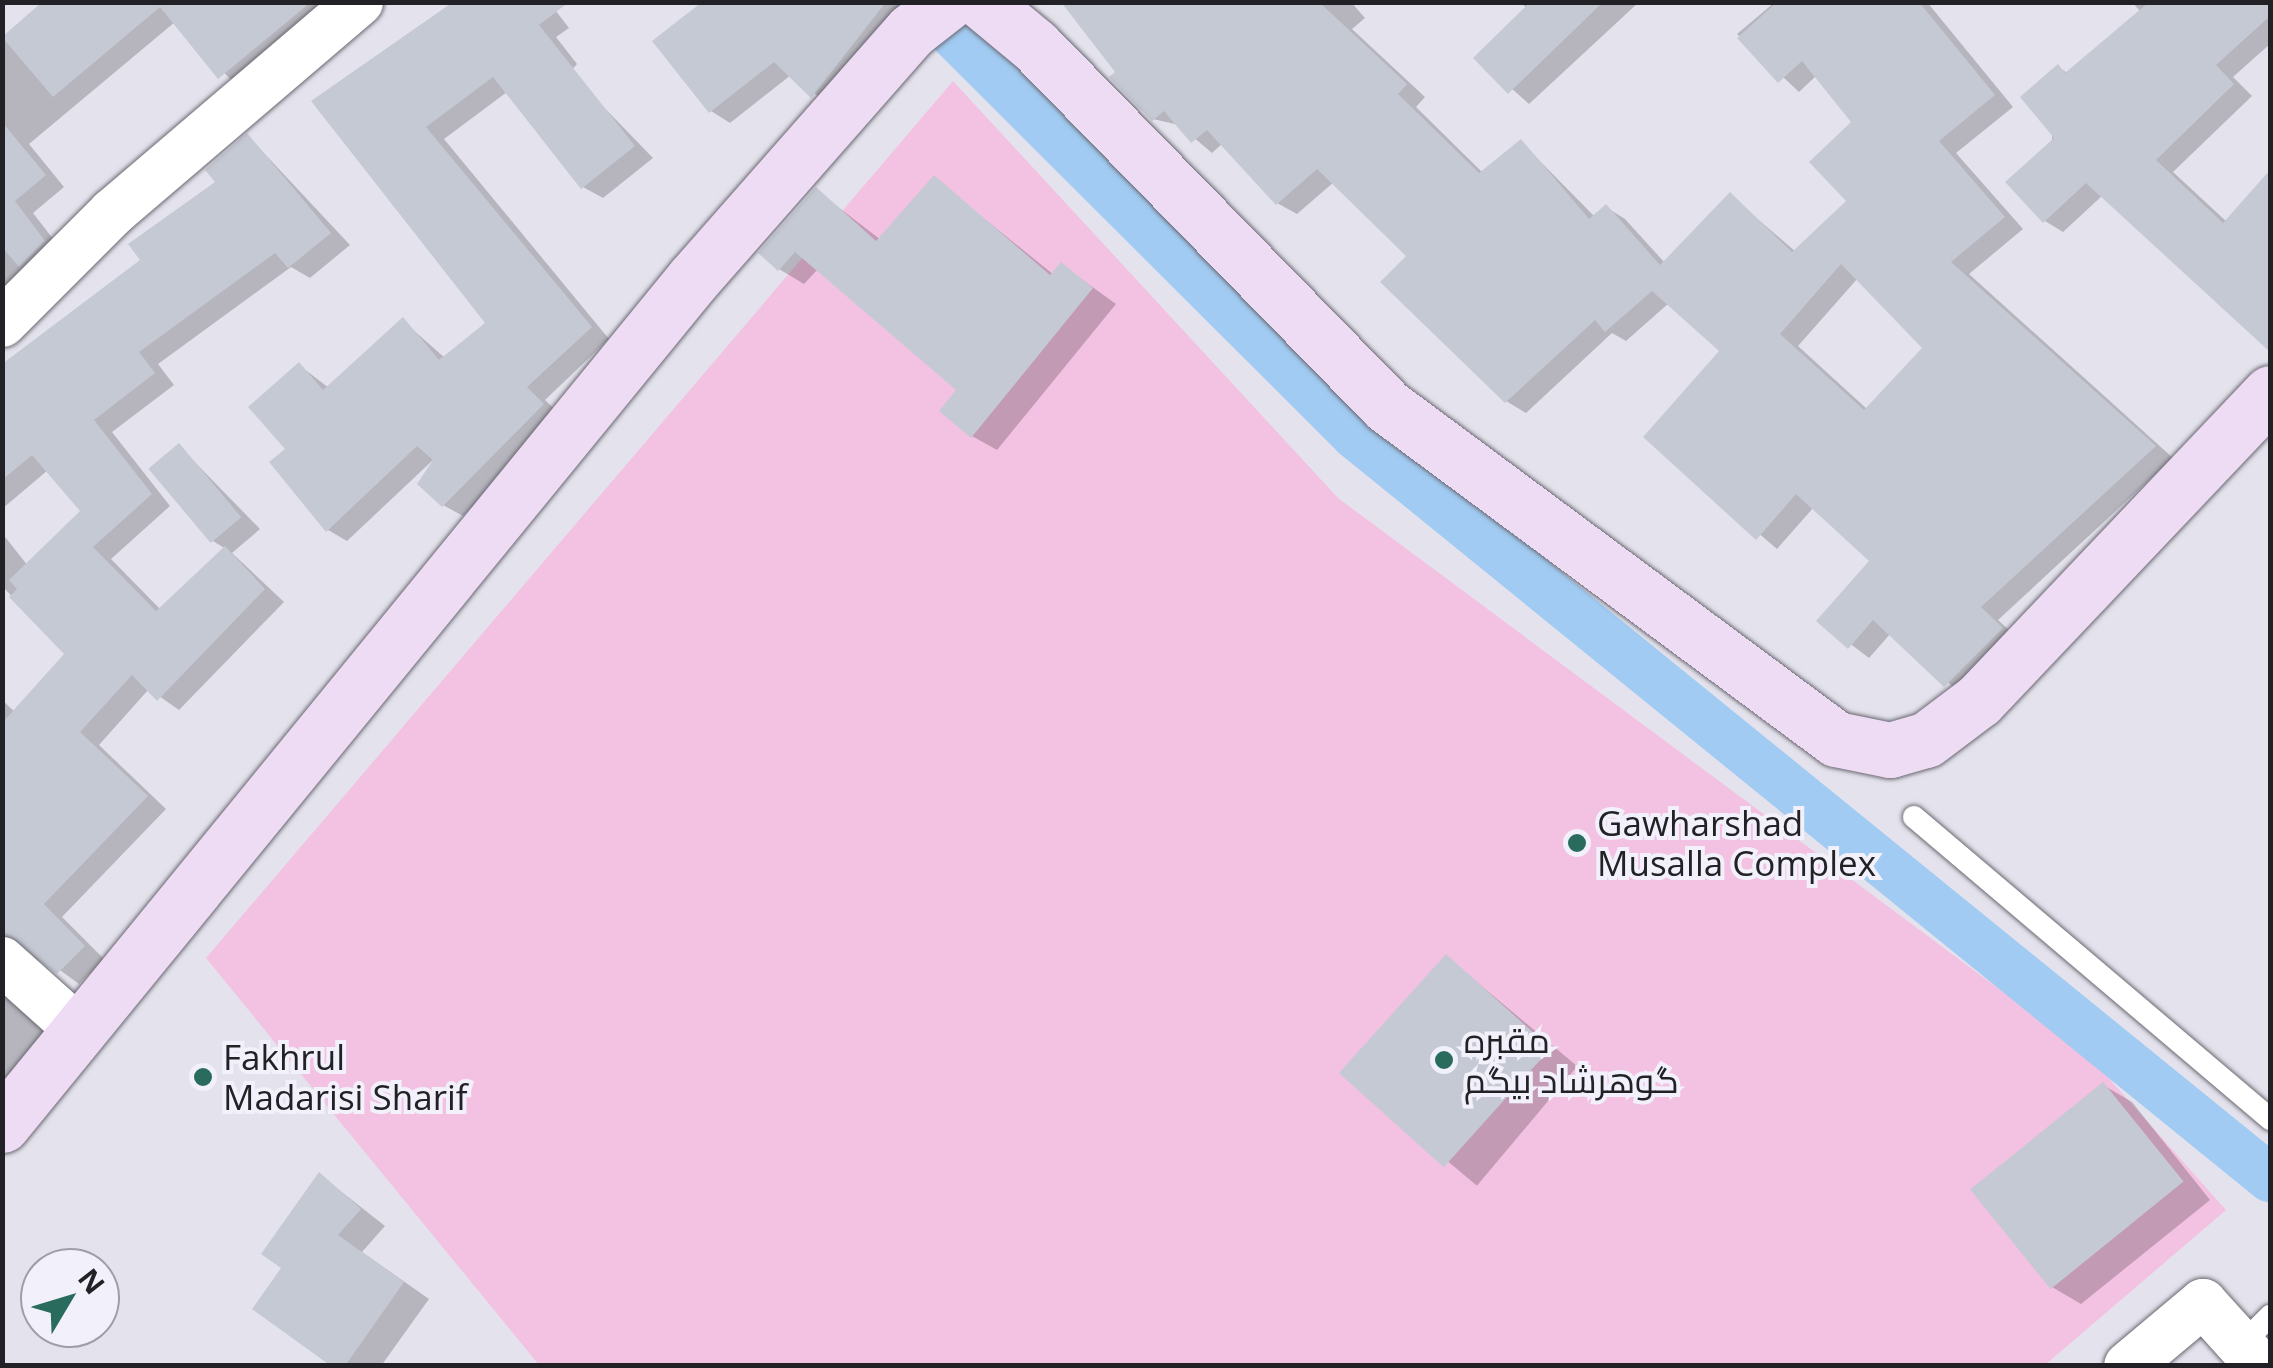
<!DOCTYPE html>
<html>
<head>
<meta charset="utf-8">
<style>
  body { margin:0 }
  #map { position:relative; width:2273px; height:1368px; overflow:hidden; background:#e4e3ed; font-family:"Open Sans",Cairo,sans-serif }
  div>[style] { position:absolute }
  .green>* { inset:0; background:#f3c1e2 }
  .shadow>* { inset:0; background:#0003; transform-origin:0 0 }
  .canal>* { height:48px; margin:-24px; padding:0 24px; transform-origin:24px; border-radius:24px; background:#a1cbf2 }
  .building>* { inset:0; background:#c5c9d3; transform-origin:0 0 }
  .roads { filter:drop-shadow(0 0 2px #6a6871) drop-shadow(0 0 2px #6a6871) }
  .service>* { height:22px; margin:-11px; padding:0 11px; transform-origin:11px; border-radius:11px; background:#fff }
  .minor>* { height:48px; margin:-24px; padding:0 24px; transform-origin:24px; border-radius:24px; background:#fff }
  .secondary>* { height:55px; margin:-27.5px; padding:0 27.5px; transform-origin:27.5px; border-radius:27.5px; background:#eedcf5 }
  .dots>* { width:28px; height:28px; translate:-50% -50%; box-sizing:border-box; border:5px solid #f2f0fb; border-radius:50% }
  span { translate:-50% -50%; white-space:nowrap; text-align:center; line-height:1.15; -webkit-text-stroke:8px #f2f0fb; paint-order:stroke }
  .poi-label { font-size:35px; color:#222226 }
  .left { translate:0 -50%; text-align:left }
  .frame { position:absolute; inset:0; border:5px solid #222226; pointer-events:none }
  .north { position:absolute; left:20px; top:1248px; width:100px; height:100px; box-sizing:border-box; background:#f2f0fb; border:2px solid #9f9ea6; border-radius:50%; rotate:52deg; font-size:28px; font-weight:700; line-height:40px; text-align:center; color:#222226 }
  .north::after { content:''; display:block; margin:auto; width:35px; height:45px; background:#296c5e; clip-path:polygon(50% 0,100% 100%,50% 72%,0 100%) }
</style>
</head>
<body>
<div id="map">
  <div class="green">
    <i style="clip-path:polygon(953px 81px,1338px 498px,2088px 1055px,2226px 1210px,2045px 1365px,539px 1365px,206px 958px)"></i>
  </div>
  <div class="shadow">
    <i style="clip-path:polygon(91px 2px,348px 2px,239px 88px,175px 22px,29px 144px,64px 187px,33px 213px,64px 253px,2px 306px,2px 39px,25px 20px)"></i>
    <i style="clip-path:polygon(549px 2px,569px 28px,556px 37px,577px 64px,534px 112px,507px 92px,444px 139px,609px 339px,545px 400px,562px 416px,463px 516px,443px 505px,433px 460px,347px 541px,328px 530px,288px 449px,299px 365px,329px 388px,403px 321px,445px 358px,488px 324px,315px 101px)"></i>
    <i style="clip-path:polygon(708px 2px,895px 2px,907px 11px,832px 107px,791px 75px,730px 123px,711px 111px)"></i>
    <i style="clip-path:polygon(evenodd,1064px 2px,1351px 2px,1365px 18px,1352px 29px,1425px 97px,1416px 107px,1483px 173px,1521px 142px,1595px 217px,1606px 207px,1625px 219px,1665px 263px,1730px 195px,1796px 252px,1849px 201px,1855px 122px,1817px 75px,1799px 92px,1737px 34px,1775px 2px,1927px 2px,2013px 107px,1956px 153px,2023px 229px,1969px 274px,2173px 458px,1998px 620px,2020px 640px,1965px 697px,1891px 633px,1869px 658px,1820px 621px,1872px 561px,1814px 507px,1777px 549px,1646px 437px,1722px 351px,1669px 303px,1626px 341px,1612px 333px,1526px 413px,1506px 401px,1410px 256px,1334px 182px,1297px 214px,1277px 203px,1223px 143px,1212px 153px,1179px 125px,1153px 119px,1064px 2px,1858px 278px,1926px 348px,1868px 410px,1798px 346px,1858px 278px)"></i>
    <i style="clip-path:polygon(1521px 2px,1639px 2px,1529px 104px,1477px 58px,1527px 9px)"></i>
    <i style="clip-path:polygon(2132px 2px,2270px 2px,2270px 44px,2233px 77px,2252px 96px,2173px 172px,2227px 222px,2270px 174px,2270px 349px,2103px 195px,2063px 232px,2045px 221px,2058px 67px,2069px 74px,2141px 12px)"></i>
    <i style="clip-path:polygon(590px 93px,653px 158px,603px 198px,583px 187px)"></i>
    <i style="clip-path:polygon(248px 136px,350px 245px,310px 278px,291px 267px,158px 364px,174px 385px,112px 432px,170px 506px,111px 559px,161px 610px,226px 549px,213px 541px,179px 446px,260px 529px,232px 553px,284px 602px,179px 710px,149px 689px,99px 745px,166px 809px,62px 917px,104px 959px,79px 984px,27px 946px,2px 953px,2px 700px,15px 712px,67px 654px,2px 586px,2px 533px,28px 566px,84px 512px,48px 470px,2px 509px,2px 368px,143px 260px,219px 182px)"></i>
    <i style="clip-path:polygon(934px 178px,1054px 275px,1062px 265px,1116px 304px,997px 450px,972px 436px,960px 390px,818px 269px,804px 284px,779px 269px,816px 190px,881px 240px)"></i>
    <i style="left:1447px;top:957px;width:170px;height:156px;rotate:40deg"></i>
    <i style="clip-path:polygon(2px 991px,51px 1038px,2px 1092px)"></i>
    <i style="clip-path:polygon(2103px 1085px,2132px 1102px,2210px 1200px,2081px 1304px,2052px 1287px)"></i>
    <i style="clip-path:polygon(320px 1175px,385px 1226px,362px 1252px,429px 1299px,381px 1366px,335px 1366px,285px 1268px)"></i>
  </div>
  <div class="canal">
    <i style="left:921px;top:2px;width:613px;rotate:44.93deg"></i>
    <i style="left:1355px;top:435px;width:1179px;rotate:39.08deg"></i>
  </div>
  <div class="building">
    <i style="clip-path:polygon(42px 2px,311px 2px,218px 79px,160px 7px,53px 97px,2px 37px)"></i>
    <i style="clip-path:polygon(453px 2px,569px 2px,539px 25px,635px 146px,581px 189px,493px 77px,426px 127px,592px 327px,527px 387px,544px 404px,442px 507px,417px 484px,433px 460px,417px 446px,326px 532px,269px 462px,285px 449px,248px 407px,299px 362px,323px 390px,403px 317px,439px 360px,485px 323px,311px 101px)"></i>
    <i style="clip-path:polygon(702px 2px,886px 2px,811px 98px,774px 62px,709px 113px,652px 41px)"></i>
    <i style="clip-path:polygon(evenodd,1061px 2px,1319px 2px,1407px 84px,1398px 94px,1479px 173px,1521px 139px,1589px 219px,1606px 204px,1660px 265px,1730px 192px,1792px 252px,1846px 201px,1809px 162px,1851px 122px,1802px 61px,1778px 83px,1737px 38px,1777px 2px,1919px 2px,1995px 95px,1939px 141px,2005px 217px,1951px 262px,2156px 446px,1981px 607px,2003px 628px,1944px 687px,1873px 620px,1848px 649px,1816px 621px,1869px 561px,1796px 494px,1756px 540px,1643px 437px,1719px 351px,1652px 291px,1605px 332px,1595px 320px,1505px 403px,1380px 282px,1406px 256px,1317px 169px,1276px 205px,1207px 130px,1191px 143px,1164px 111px,1152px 121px,1109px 77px,1115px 72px,1061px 2px,1841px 264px,1922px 348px,1864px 410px,1780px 334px,1841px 264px)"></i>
    <i style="clip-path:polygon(1530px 2px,1603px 2px,1508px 94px,1473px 58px)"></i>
    <i style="clip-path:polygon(2149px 2px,2270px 2px,2270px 16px,2216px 65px,2234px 84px,2156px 160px,2223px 223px,2270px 170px,2270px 352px,2086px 183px,2043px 223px,2005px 182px,2054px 138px,2020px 97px,2058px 64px,2065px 73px)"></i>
    <i style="clip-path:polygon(2px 122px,46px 175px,15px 201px,45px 241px,19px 267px,2px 247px)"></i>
    <i style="clip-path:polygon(247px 133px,331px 233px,288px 268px,275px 253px,139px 352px,155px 373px,94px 420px,152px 494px,93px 547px,156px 611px,225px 546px,265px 589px,157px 701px,132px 675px,80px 732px,148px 796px,44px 904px,85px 946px,57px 974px,2px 934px,2px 723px,64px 654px,9px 597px,17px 589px,9px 580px,80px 511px,32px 455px,2px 480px,2px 364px,140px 260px,128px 244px,215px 182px,205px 170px)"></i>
    <i style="clip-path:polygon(934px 175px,1050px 275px,1061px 262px,1093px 288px,971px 438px,939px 411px,956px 390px,795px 252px,778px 271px,758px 253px,816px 187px,876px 241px)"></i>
    <i style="left:179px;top:443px;width:97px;height:40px;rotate:50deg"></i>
    <i style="left:1446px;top:954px;width:141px;height:160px;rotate:42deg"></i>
    <i style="left:2103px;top:1082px;width:128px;height:171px;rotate:51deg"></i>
    <i style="clip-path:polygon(319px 1172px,361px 1209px,338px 1235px,404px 1282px,345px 1366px,331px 1366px,252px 1309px,281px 1268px,261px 1254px)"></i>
  </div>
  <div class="roads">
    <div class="service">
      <i style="left:1914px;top:817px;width:467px;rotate:40.3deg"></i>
      <i style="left:2242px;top:1344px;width:40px;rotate:-45deg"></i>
    </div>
    <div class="minor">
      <i style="left:2px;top:323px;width:156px;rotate:-45deg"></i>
      <i style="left:112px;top:213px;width:325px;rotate:-40.5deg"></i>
      <i style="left:2px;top:961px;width:106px;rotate:41.9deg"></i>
      <i style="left:2128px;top:1366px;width:98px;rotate:-40deg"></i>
      <i style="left:2203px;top:1303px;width:85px;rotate:47.9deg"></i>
    </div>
    <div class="secondary">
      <i style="left:982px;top:2px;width:69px;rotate:39.7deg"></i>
      <i style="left:1035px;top:46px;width:503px;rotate:45.64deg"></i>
      <i style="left:1387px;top:406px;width:559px;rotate:36.56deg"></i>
      <i style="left:1836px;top:739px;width:55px;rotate:11.5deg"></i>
      <i style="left:1890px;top:750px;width:37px;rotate:-16deg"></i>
      <i style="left:1926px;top:740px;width:66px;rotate:-37deg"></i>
      <i style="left:1979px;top:700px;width:423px;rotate:-46.5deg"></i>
      <i style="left:2px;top:1125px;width:1092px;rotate:-50.76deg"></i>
      <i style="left:693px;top:279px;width:330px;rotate:-48.7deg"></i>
      <i style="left:911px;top:31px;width:47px;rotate:-38.1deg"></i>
    </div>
  </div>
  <div class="dots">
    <i style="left:1577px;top:843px;background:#296c5e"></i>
    <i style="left:1444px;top:1060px;background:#296c5e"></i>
    <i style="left:203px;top:1077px;background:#296c5e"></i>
  </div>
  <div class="poi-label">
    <span class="left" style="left:1597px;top:843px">Gawharshad<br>Musalla Complex</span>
    <span class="left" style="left:1464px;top:1060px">مقبره<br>گوهرشاد بیگم</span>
    <span class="left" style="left:223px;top:1077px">Fakhrul<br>Madarisi Sharif</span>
  </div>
  <div class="frame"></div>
  <div class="north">N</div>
</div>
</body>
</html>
